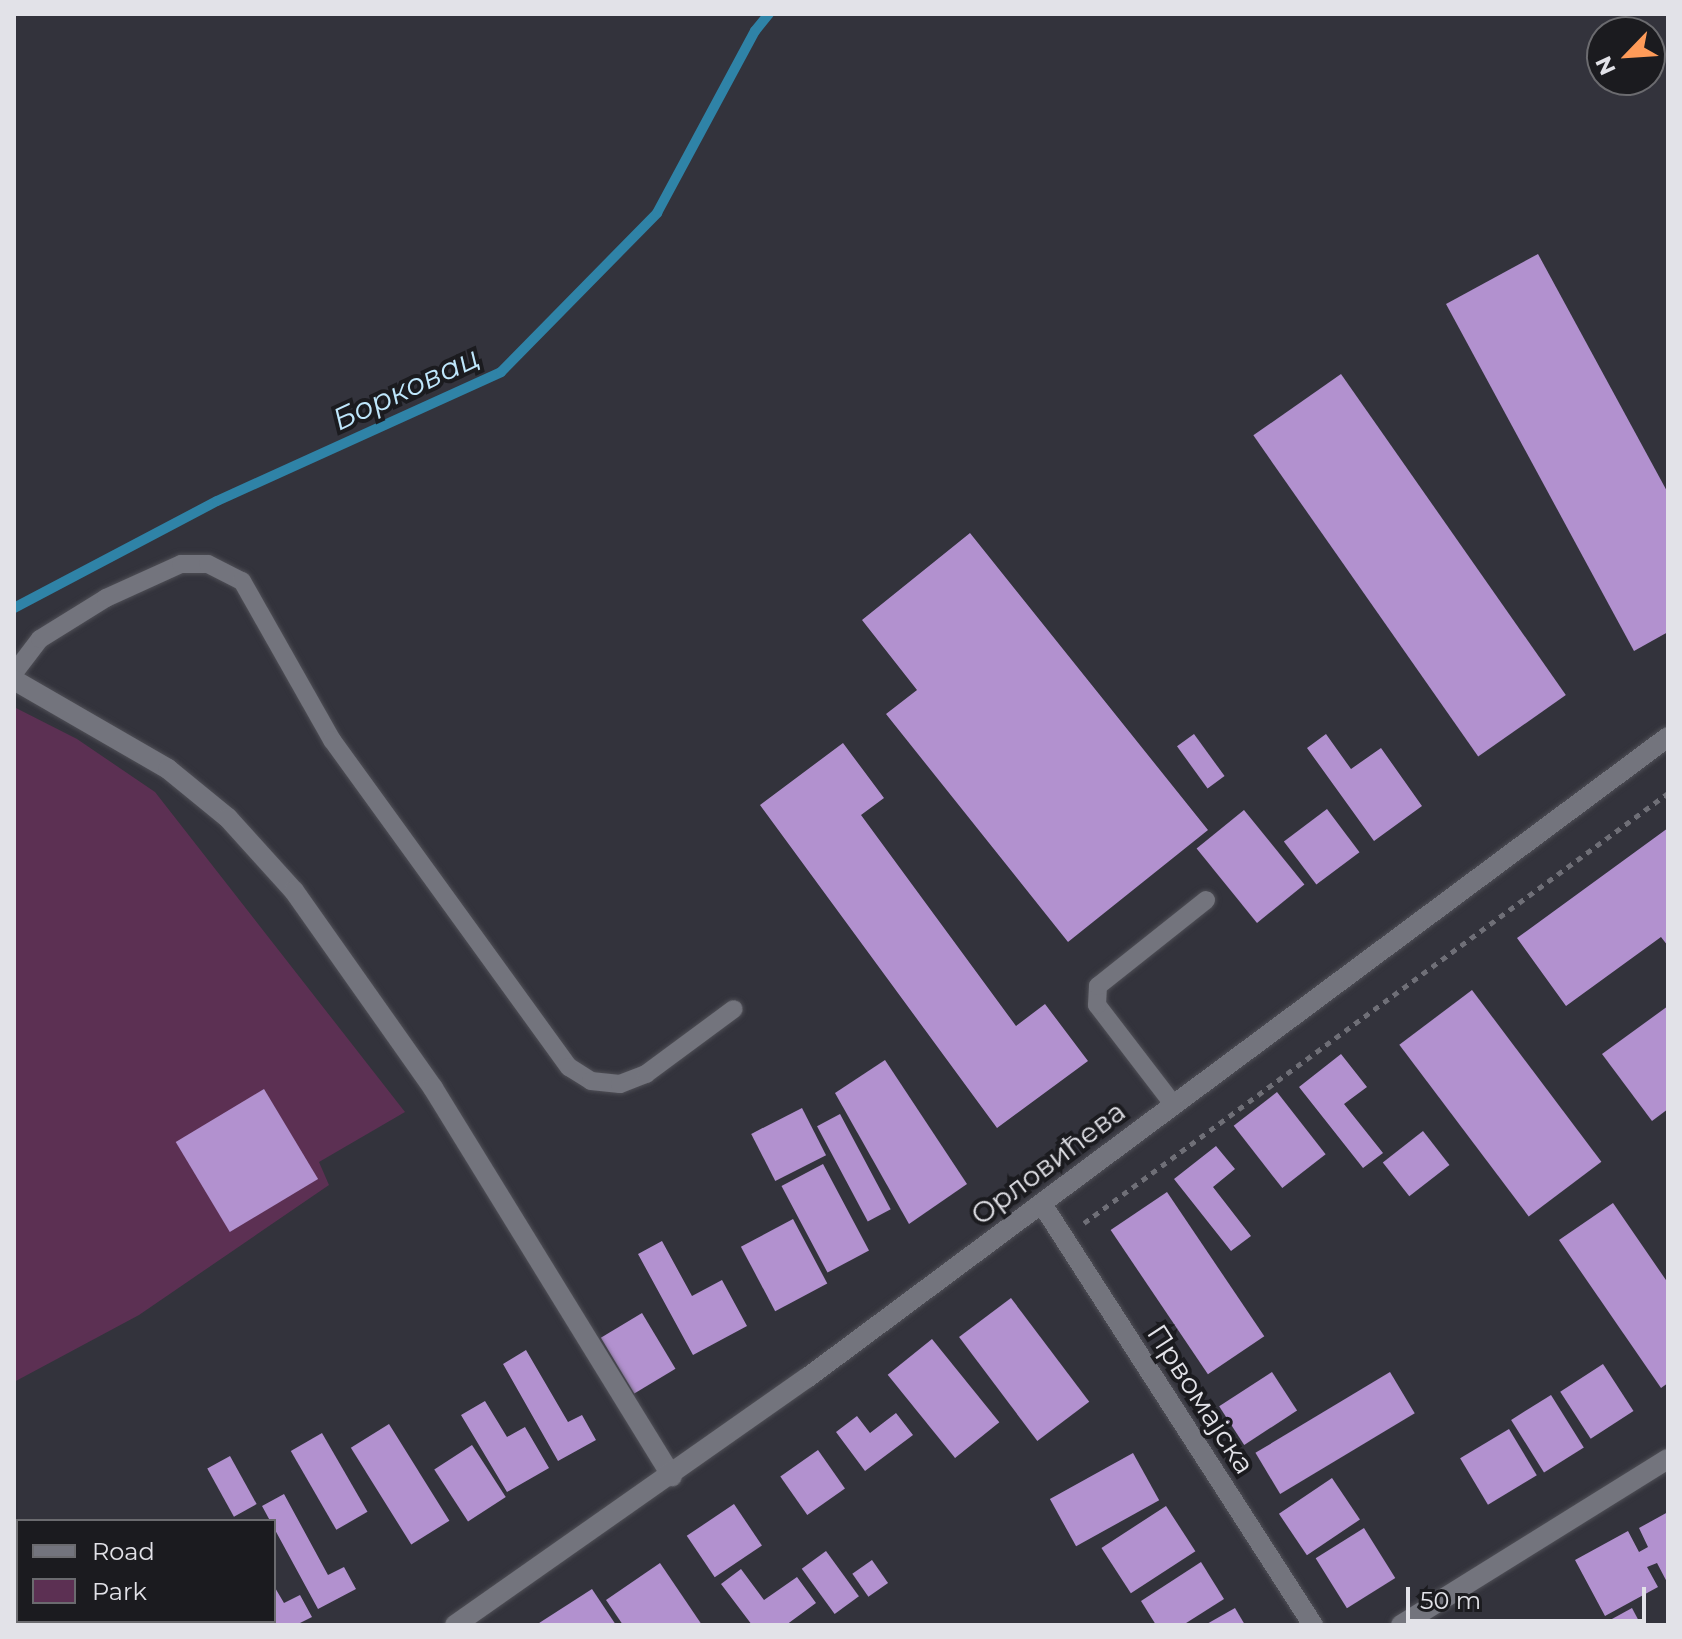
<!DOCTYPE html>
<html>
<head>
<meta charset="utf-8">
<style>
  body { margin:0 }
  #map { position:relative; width:1682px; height:1639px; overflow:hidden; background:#33333c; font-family:Montserrat,sans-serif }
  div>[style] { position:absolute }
  .green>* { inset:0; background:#5c3053 }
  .stream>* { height:10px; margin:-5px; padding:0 5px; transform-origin:5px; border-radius:5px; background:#2f83a7 }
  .building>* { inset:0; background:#b291cf; transform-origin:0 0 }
  .path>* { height:5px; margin-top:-2.5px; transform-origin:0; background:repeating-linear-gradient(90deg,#6f6f77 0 6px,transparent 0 12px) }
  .roads { filter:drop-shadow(0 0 2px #4f4f56) drop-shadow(0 0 2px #4f4f56) }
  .service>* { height:18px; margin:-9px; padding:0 9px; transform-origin:9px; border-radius:9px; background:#73747d }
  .minor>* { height:20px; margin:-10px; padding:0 10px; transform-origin:10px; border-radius:10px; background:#73747d }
  .tertiary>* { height:20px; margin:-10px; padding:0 10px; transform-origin:10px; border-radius:10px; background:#73747d }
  span { translate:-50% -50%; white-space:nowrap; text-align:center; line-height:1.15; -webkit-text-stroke:8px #1b1b1f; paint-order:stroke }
  .street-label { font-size:28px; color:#e2e2e8 }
  .water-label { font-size:30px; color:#bfe7fc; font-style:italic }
  .frame { position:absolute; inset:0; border:16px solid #e2e2e8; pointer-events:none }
  .legend { position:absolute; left:16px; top:1519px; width:260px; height:104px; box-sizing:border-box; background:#1b1b1f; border:2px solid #6b6b6f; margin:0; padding:10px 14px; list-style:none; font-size:24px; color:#e2e2e8 }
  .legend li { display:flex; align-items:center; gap:16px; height:40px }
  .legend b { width:40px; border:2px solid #6b6b6f }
  .north { position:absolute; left:1586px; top:16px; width:80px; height:80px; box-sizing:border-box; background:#1b1b1f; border:2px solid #6b6b6f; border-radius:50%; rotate:245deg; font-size:22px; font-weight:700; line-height:32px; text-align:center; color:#e2e2e8 }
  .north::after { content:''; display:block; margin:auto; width:28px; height:36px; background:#fe9b59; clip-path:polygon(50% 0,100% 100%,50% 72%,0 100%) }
  .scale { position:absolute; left:1406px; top:1587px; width:240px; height:36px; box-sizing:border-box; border:4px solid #e2e2e8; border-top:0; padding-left:10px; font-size:24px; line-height:28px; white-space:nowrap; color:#e2e2e8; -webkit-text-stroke:6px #1b1b1f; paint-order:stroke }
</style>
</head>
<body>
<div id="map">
  <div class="green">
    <i style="clip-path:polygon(14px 707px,77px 739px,155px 792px,405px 1112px,319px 1162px,329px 1185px,139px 1315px,14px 1382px)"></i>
  </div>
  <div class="stream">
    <i style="left:14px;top:608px;width:229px;rotate:-27.8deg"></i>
    <i style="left:217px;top:501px;width:312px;rotate:-24.4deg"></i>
    <i style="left:501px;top:372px;width:223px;rotate:-45.5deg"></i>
    <i style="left:657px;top:213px;width:207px;rotate:-61.7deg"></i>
    <i style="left:755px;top:31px;width:22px;rotate:-51deg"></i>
  </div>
  <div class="building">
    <i style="clip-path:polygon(1538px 254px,1668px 493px,1668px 632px,1634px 651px,1446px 304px)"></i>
    <i style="left:1341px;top:374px;width:392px;height:107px;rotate:55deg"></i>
    <i style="clip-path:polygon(970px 533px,1208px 830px,1068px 942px,886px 714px,917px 690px,862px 620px)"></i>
    <i style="left:1194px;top:734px;width:52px;height:21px;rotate:54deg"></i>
    <i style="clip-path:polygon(1326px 734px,1351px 769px,1381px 748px,1422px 806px,1374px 841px,1307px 748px)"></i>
    <i style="clip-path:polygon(843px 743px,884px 798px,861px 815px,1016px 1026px,1045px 1004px,1088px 1061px,997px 1128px,760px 805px)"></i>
    <i style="left:1327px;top:809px;width:54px;height:54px;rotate:53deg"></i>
    <i style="left:1244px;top:810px;width:96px;height:61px;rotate:51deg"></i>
    <i style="clip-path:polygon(1668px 828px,1668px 946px,1661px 937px,1566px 1006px,1517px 938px)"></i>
    <i style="left:1472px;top:990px;width:215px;height:91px;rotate:53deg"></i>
    <i style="clip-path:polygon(1668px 1006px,1668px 1109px,1652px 1121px,1602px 1054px)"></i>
    <i style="clip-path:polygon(1341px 1054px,1367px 1087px,1344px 1104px,1383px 1153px,1363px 1168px,1299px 1087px)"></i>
    <i style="clip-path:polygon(885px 1060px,967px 1184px,909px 1224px,835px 1093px)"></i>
    <i style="left:264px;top:1089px;width:105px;height:103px;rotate:59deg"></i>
    <i style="left:1277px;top:1092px;width:79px;height:55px;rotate:52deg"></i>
    <i style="left:802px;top:1108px;width:53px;height:57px;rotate:63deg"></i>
    <i style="left:840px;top:1114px;width:108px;height:26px;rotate:62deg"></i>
    <i style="left:1423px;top:1131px;width:43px;height:51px;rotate:52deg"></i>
    <i style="clip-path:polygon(1216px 1146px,1235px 1169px,1213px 1187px,1251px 1236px,1231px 1251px,1174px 1179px)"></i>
    <i style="left:823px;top:1164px;width:98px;height:47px;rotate:62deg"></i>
    <i style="left:1167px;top:1192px;width:174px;height:68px;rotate:56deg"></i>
    <i style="clip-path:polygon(1613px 1203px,1668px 1283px,1668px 1383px,1661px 1388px,1559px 1240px)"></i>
    <i style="left:793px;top:1219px;width:73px;height:59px;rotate:62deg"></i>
    <i style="clip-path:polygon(662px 1241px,692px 1296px,722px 1280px,747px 1326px,693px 1355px,638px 1254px)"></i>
    <i style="left:1011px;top:1298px;width:130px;height:65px;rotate:53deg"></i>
    <i style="left:642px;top:1313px;width:65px;height:48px;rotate:59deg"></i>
    <i style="left:932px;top:1339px;width:107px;height:57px;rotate:51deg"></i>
    <i style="clip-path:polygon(526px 1350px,568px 1422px,582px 1415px,596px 1440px,558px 1461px,503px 1364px)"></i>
    <i style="left:1603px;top:1364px;width:56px;height:51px;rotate:57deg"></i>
    <i style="left:1272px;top:1372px;width:46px;height:63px;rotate:57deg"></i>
    <i style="left:1390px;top:1372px;width:48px;height:157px;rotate:59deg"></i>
    <i style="left:1551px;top:1395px;width:62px;height:47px;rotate:58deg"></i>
    <i style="clip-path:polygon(485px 1401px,507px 1437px,525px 1427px,549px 1468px,507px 1492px,461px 1415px)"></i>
    <i style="clip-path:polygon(896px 1413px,913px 1435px,865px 1471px,836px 1432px,857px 1416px,870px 1433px)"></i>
    <i style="left:389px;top:1424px;width:114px;height:45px;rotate:58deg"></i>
    <i style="left:1509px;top:1429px;width:54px;height:57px;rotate:59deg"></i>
    <i style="left:322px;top:1433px;width:91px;height:36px;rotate:60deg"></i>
    <i style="left:472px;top:1445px;width:62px;height:45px;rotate:57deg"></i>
    <i style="left:818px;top:1450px;width:47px;height:46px;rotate:55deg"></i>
    <i style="left:1133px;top:1453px;width:54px;height:95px;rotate:61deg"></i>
    <i style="left:230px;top:1456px;width:55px;height:26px;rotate:61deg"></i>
    <i style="left:1332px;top:1478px;width:50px;height:64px;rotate:56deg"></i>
    <i style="clip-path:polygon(284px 1494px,328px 1575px,344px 1567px,356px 1589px,318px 1609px,262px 1506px)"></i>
    <i style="left:734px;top:1504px;width:50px;height:57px;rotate:56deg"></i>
    <i style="left:1166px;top:1506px;width:54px;height:77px;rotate:57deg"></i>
    <i style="clip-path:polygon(1668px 1512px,1668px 1584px,1657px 1563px,1647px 1567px,1658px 1587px,1605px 1616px,1575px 1560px,1628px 1531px,1639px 1552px,1648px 1547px,1639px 1528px)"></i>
    <i style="left:1364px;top:1528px;width:59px;height:57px;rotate:58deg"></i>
    <i style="left:826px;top:1551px;width:56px;height:30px;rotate:54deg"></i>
    <i style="left:872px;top:1560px;width:28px;height:24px;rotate:55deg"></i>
    <i style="clip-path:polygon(1201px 1562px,1224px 1599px,1183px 1625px,1156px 1625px,1141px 1601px)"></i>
    <i style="clip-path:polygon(660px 1563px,702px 1625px,623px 1625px,606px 1600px)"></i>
    <i style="clip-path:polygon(741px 1569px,764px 1600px,797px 1577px,816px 1603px,786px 1625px,752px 1625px,721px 1584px)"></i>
    <i style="clip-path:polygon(274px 1586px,284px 1603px,300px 1595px,312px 1617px,296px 1625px,267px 1625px,265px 1621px,274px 1621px)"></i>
    <i style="clip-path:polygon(592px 1589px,616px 1625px,536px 1625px)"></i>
    <i style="clip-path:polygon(1235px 1608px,1245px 1625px,1205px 1625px)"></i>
    <i style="clip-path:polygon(1632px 1608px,1641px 1625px,1601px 1625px)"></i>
    <i style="left:205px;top:1621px;width:47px;height:4px"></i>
  </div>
  <div class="path">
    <i style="left:1084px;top:1223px;width:725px;rotate:-36.36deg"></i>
  </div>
  <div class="roads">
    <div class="service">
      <i style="left:14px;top:673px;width:43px;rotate:-52.6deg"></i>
      <i style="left:40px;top:639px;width:78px;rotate:-31.8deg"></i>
      <i style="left:106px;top:598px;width:82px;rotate:-24.4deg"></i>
      <i style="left:181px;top:564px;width:27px"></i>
      <i style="left:208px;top:564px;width:38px;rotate:27deg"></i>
      <i style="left:242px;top:581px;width:183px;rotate:60.5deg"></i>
      <i style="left:332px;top:740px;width:404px;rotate:54.1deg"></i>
      <i style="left:569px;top:1067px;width:26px;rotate:32deg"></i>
      <i style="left:591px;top:1081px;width:29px;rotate:6deg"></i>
      <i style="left:620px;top:1084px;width:28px;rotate:-21deg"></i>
      <i style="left:646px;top:1074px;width:109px;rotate:-36.5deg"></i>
      <i style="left:1173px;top:1104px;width:125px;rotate:-127.5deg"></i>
      <i style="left:1097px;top:1005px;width:19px;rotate:-87deg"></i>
      <i style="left:1098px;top:986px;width:138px;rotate:-38.5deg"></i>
    </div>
    <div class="minor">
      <i style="left:14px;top:680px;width:178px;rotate:30deg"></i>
      <i style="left:168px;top:769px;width:77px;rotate:39.2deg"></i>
      <i style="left:228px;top:818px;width:98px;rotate:47.9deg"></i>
      <i style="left:294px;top:891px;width:241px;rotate:54.8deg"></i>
      <i style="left:433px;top:1088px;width:456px;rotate:58.4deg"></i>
      <i style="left:1042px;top:1204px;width:501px;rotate:57.23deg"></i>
      <i style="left:1401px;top:1625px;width:314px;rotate:-31.9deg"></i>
    </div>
    <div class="tertiary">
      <i style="left:455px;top:1625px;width:430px;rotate:-35.1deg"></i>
      <i style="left:807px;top:1378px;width:1073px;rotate:-36.67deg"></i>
    </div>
  </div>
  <div class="street-label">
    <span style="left:1048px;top:1163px;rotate:-37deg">Орловићева</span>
    <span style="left:1201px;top:1399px;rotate:57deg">Првомајска</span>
  </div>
  <div class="water-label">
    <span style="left:406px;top:389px;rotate:-25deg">Борковац</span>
  </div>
  <div class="frame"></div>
  <ul class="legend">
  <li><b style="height:10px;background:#73747d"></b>Road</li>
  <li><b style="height:22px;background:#5c3053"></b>Park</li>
  </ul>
  <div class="north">N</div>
  <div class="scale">50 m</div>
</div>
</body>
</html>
